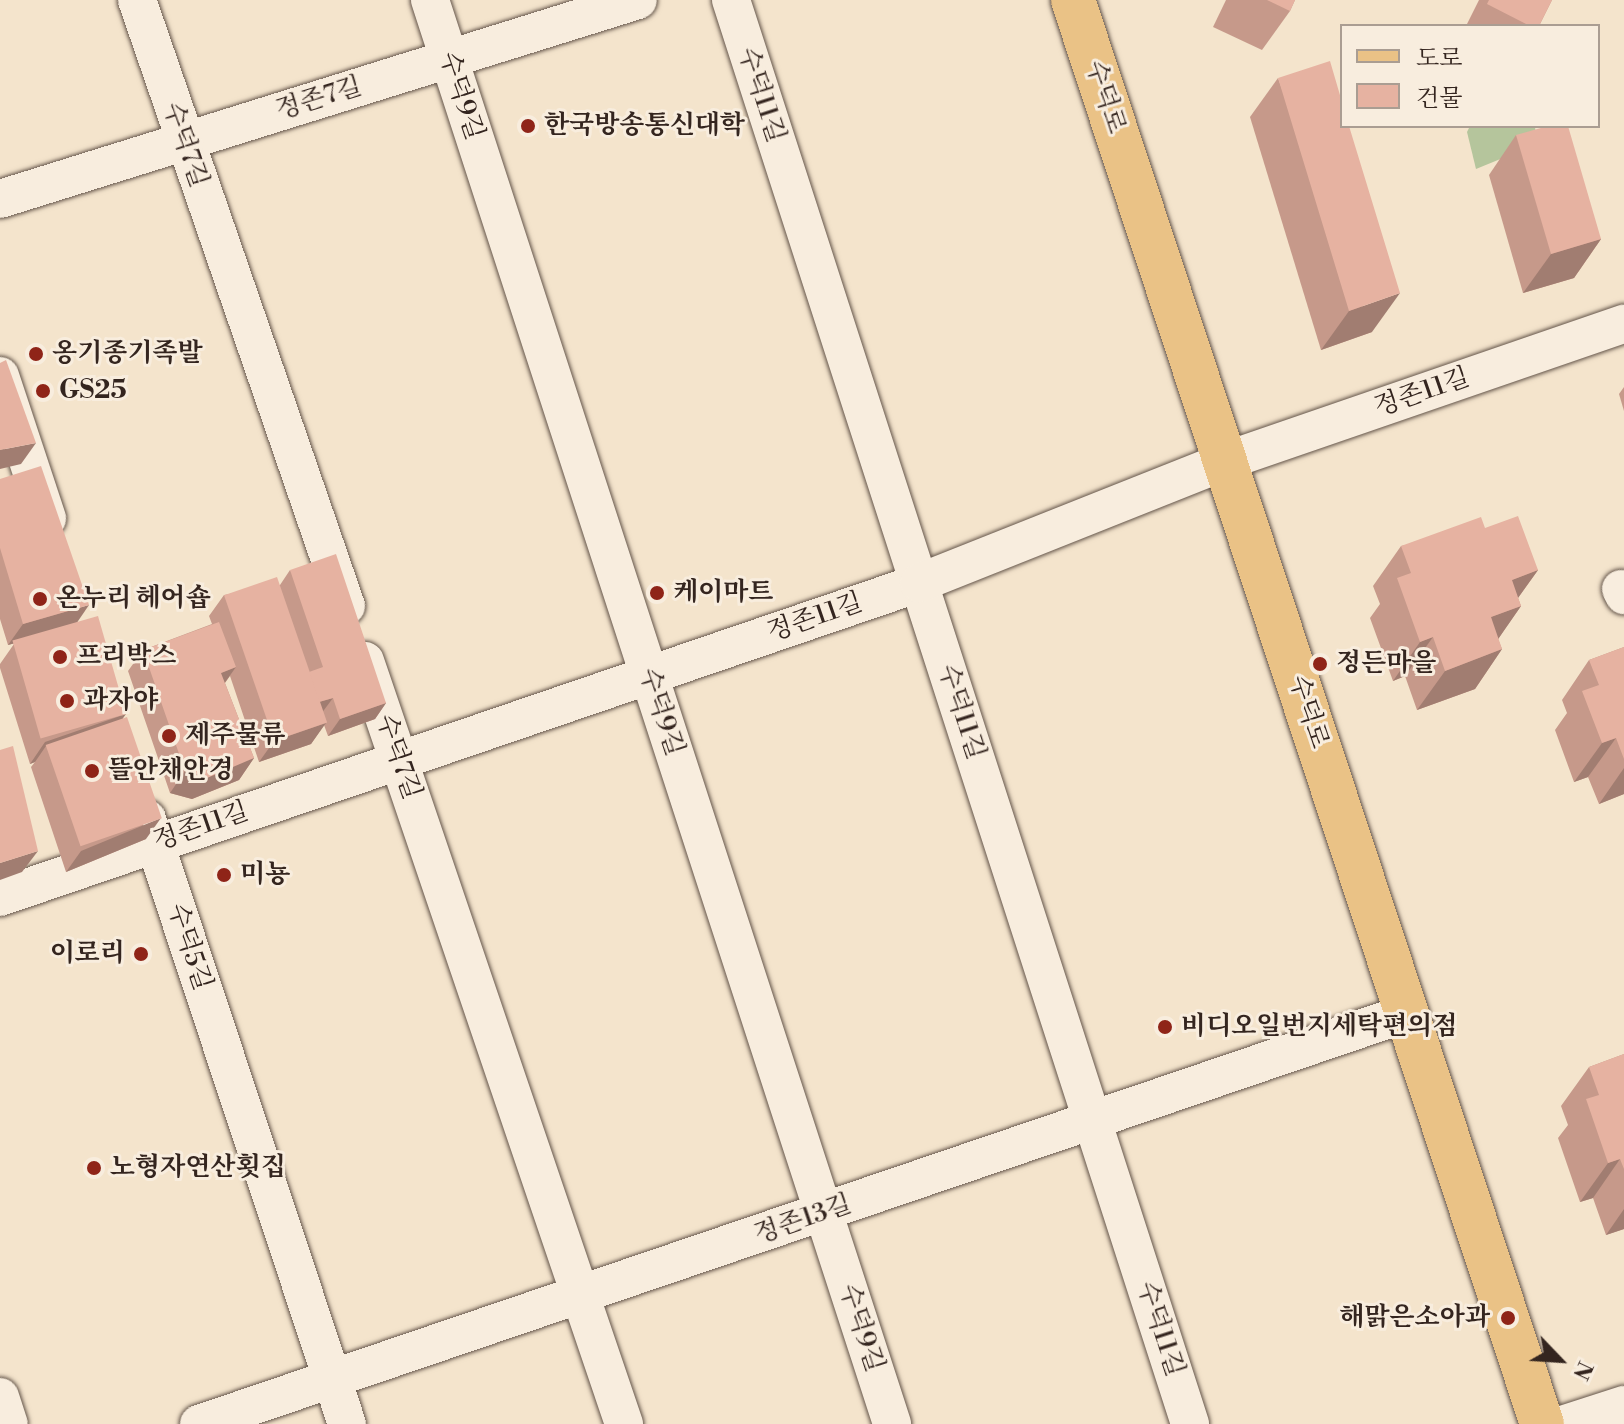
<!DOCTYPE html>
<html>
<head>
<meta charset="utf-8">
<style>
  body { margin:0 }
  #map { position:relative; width:1624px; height:1424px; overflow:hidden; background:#f4e4cc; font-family:"Libre Bodoni","Noto Serif KR",serif }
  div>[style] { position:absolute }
  .green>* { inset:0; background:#b5c59c }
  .roads { filter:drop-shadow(0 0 2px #64554a) drop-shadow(0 0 2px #64554a) }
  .minor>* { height:38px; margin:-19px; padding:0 19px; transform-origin:19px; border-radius:19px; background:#f8edde }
  .major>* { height:44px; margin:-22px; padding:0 22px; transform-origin:22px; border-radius:22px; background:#eac286 }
  .wall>* { inset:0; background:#c6998a }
  .shaded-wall>* { inset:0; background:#a17d71 }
  .building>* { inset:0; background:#e6b2a1; transform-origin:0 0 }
  .dots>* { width:22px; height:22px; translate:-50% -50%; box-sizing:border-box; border:4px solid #f8edde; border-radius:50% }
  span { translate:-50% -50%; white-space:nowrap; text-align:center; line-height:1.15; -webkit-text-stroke:6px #f8edde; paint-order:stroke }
  .street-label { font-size:26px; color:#34251f }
  .poi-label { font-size:26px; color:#34251f; font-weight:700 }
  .left { translate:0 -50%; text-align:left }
  .right { translate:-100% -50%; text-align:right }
  .legend { position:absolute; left:1340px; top:24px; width:260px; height:104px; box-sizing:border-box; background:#f8edde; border:2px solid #aa9d92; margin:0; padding:10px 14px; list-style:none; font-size:24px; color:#34251f }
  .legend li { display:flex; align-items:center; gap:16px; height:40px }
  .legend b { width:40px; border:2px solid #aa9d92 }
  .north { position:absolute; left:1520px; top:1320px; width:80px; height:80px; -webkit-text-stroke:6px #f8edde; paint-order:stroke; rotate:115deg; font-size:22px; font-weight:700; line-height:32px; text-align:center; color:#34251f }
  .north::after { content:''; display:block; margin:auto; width:28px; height:36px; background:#34251f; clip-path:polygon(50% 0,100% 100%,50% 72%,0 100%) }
</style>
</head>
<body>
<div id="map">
  <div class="green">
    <i style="clip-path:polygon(1470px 126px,1531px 126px,1535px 127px,1537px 144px,1476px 169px,1467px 132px)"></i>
  </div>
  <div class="roads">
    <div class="minor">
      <i style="left:137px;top:0;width:641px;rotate:70.97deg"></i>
      <i style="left:430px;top:0;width:1497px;rotate:72.02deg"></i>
      <i style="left:731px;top:0;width:1496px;rotate:72.13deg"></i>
      <i style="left:0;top:199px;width:668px;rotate:-17.32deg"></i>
      <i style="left:0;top:376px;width:150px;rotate:71.7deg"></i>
      <i style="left:1621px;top:589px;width:7px;rotate:63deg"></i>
      <i style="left:365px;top:661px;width:806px;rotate:71.25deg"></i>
      <i style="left:147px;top:819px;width:637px;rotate:71.71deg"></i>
      <i style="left:0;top:897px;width:971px;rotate:-18.86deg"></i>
      <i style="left:919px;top:583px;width:329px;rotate:-21.7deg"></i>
      <i style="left:1225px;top:461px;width:422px;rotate:-19deg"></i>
      <i style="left:0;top:1397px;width:28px;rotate:72deg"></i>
      <i style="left:199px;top:1424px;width:1276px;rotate:-18.79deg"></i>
      <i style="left:1565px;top:1424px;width:62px;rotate:-17.9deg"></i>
    </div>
    <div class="major">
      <i style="left:1073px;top:0;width:1499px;rotate:71.77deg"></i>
    </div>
  </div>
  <div class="wall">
    <i style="clip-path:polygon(1226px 0,1295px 0,1290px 11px,1262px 50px,1213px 27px)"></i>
    <i style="clip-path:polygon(1479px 0,1552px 0,1539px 26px,1466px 26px)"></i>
    <i style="clip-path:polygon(1278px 78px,1372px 332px,1321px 350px,1250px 117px)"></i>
    <i style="clip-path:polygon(1516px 135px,1601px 239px,1574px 278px,1523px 293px,1489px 175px)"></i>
    <i style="clip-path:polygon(1624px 387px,1624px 411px,1619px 394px)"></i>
    <i style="clip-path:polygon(0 479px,76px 623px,123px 718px,146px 839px,66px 872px,31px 767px,35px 762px,30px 764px,0 668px,0 664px,14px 644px,19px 642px,8px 645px,0 619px)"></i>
    <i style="clip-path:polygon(1485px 528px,1538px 570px,1518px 598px,1521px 606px,1498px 639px,1502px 649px,1475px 689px,1417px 710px,1405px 676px,1393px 681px,1370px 618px,1380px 604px,1373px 586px,1401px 546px)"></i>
    <i style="clip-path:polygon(290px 570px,386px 703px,375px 719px,328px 736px,324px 725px,311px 744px,259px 762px,230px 676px,225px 683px,254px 758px,239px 780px,192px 799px,170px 793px,128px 671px,143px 650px,212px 624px,209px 616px,224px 595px,280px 585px)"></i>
    <i style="clip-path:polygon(1624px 647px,1624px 794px,1599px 804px,1588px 777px,1574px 782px,1555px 730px,1567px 713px,1562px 700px,1589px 660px)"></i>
    <i style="clip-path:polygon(1624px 1054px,1624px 1229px,1606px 1235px,1593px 1198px,1580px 1202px,1558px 1138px,1568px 1125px,1561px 1106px,1589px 1067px)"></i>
  </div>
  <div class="shaded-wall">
    <i style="clip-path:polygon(1601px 239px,1574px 278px,1523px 293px,1551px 254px)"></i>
    <i style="clip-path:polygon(1400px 293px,1372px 332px,1321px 350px,1349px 311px)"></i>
    <i style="clip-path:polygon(36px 443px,21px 464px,0 469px,0 450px)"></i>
    <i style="clip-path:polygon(1538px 570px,1510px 609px,1512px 580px)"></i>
    <i style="clip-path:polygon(89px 605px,74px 627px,8px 645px,23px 624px)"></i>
    <i style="clip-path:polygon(1521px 606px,1494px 645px,1491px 617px)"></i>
    <i style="clip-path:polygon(1433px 637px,1405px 676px,1393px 681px,1420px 642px)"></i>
    <i style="clip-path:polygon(1502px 649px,1475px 689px,1417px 710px,1445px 671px)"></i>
    <i style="clip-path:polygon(236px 667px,221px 688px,221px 673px)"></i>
    <i style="clip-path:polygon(333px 698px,321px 714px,319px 702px)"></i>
    <i style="clip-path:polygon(386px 703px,375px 719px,328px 736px,340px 719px)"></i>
    <i style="clip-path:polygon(126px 714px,111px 735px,46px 746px,35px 762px,30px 764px,45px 742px)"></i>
    <i style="clip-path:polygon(326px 723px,311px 744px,259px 762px,274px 741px)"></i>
    <i style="clip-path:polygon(1616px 738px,1588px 777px,1574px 782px,1602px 743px)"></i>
    <i style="clip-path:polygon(254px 758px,239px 780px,192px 799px,170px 793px,185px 771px)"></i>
    <i style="clip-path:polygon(1624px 768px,1624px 794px,1599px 804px)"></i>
    <i style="clip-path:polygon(161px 818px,146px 839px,66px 872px,81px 851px)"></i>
    <i style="clip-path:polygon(38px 851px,22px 872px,0 880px,0 863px)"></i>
    <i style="clip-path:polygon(1620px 1159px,1593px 1198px,1580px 1202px,1608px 1163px)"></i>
    <i style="clip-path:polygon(1624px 1209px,1624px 1229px,1606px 1235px)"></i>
  </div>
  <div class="building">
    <i style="clip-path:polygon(1267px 0,1295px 0,1290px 11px)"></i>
    <i style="clip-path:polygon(1489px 0,1552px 0,1539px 26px,1530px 26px,1487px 4px)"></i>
    <i style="clip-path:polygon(1330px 61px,1342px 102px,1342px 126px,1349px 126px,1400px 293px,1349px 311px,1278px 78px)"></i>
    <i style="clip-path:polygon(1548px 126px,1568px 126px,1601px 239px,1551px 254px,1516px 135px)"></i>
    <i style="clip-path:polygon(6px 360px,36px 443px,0 450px,0 363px)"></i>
    <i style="clip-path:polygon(41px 466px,89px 605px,23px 624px,0 548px,0 479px)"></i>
    <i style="clip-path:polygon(1518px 516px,1538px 570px,1512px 580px,1521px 606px,1491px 617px,1502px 649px,1445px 671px,1433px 637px,1420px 642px,1397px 578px,1411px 573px,1401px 546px,1481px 517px,1485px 528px)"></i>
    <i style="clip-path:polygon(336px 554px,386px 703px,340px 719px,333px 698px,319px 702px,309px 672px,323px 667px,290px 570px)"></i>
    <i style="left:277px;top:577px;width:154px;height:56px;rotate:71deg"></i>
    <i style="left:98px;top:616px;width:102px;height:89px;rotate:74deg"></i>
    <i style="clip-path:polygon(219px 622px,236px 667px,221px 673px,254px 758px,207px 778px,185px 771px,143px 650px)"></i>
    <i style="clip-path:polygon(1624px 647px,1624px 759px,1616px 738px,1602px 743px,1582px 691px,1599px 685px,1589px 660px)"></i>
    <i style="left:127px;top:717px;width:107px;height:86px;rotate:71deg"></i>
    <i style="clip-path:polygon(13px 746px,38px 851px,0 863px,0 750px)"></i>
    <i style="clip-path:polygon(1624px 1054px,1624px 1169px,1620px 1159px,1608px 1163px,1586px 1099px,1599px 1095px,1589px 1067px)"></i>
  </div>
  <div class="dots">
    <i style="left:528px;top:126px;background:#8f2418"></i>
    <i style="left:36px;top:354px;background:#8f2418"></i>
    <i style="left:43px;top:391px;background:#8f2418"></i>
    <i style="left:657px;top:593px;background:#8f2418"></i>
    <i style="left:40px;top:599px;background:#8f2418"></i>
    <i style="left:60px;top:657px;background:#8f2418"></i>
    <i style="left:1320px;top:664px;background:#8f2418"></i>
    <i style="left:67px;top:701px;background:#8f2418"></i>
    <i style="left:169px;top:736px;background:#8f2418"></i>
    <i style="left:92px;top:771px;background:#8f2418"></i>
    <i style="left:224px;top:875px;background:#8f2418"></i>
    <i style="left:141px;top:954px;background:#8f2418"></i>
    <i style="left:1165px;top:1027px;background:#8f2418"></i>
    <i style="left:94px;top:1168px;background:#8f2418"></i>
    <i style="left:1508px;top:1318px;background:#8f2418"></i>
  </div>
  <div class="street-label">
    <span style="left:761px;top:95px;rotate:72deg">수덕11길</span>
    <span style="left:461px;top:96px;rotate:72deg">수덕9길</span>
    <span style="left:1105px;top:97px;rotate:72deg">수덕로</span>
    <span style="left:319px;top:99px;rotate:-17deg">정존7길</span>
    <span style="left:185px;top:145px;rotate:71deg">수덕7길</span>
    <span style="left:1422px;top:393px;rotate:-19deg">정존11길</span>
    <span style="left:815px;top:618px;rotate:-19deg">정존11길</span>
    <span style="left:661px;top:712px;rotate:72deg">수덕9길</span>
    <span style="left:961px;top:712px;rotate:72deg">수덕11길</span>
    <span style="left:1308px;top:712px;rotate:72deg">수덕로</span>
    <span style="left:398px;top:757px;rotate:71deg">수덕7길</span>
    <span style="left:201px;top:827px;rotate:-19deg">정존11길</span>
    <span style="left:189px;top:947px;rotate:72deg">수덕5길</span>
    <span style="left:803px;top:1220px;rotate:-19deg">정존13길</span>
    <span style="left:861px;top:1328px;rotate:72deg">수덕9길</span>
    <span style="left:1160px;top:1329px;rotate:72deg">수덕11길</span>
  </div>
  <div class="poi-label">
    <span class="left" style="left:544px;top:126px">한국방송통신대학</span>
    <span class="left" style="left:52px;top:354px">옹기종기족발</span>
    <span class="left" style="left:59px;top:391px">GS25</span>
    <span class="left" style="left:673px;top:593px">케이마트</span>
    <span class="left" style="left:56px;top:599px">온누리 헤어숍</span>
    <span class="left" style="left:76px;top:657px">프리박스</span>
    <span class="left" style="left:1336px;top:664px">정든마을</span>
    <span class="left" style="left:83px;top:701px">과자야</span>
    <span class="left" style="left:185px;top:736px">제주물류</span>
    <span class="left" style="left:108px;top:771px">뜰안채안경</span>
    <span class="left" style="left:240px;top:875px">미뇽</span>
    <span class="right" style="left:125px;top:954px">이로리</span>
    <span class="left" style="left:1181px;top:1027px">비디오일번지세탁편의점</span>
    <span class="left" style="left:110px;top:1168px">노형자연산횟집</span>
    <span class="right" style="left:1490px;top:1318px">해맑은소아과</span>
  </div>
  <ul class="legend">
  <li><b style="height:10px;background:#eac286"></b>도로</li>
  <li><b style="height:22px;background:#e6b2a1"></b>건물</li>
  </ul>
  <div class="north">N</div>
</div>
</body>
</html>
